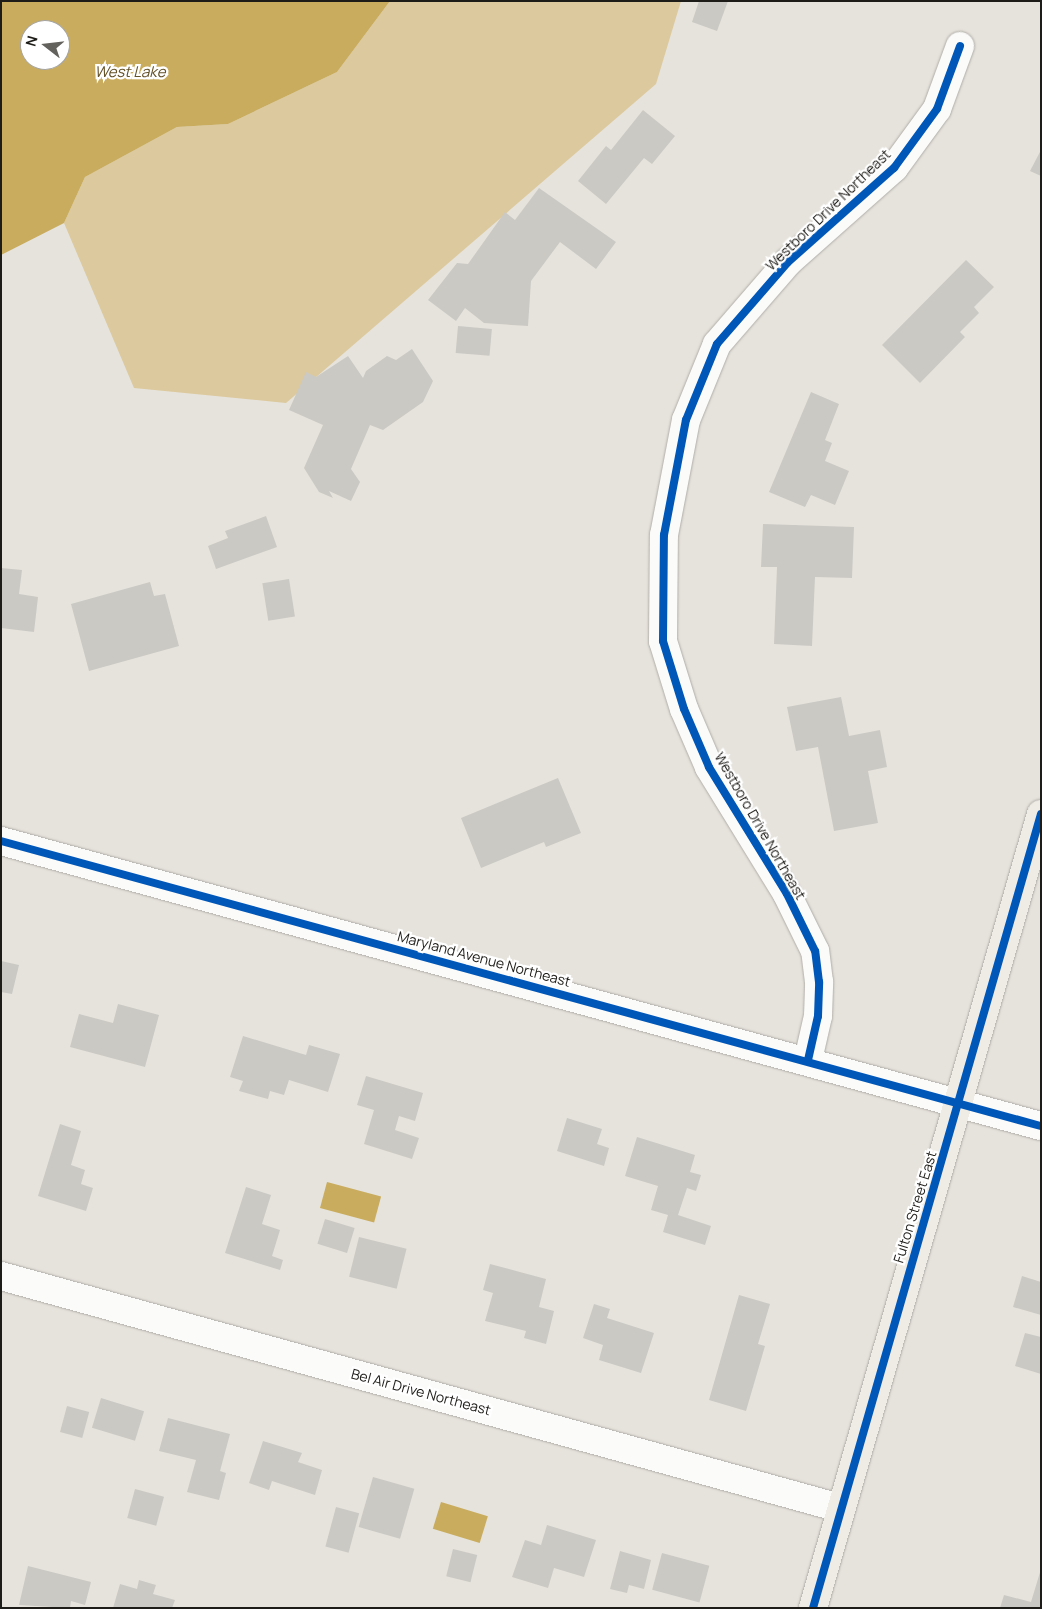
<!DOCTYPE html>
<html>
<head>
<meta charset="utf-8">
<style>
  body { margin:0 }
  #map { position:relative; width:1042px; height:1609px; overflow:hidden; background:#e6e3dc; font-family:Manrope,sans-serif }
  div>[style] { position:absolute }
  .green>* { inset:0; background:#dcc99e }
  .water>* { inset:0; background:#c9ac5d; transform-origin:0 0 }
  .building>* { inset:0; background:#cbc9c4; transform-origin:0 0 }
  .roads { filter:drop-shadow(0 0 1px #b0ada8) drop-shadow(0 0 1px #b0ada8) }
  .street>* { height:28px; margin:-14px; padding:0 14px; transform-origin:14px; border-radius:14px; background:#fbfbfa }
  .secondary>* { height:28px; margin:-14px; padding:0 14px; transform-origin:14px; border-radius:14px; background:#fbfbfa }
  .primary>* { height:28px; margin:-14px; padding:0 14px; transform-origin:14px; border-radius:14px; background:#efece5 }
  .cycleway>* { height:8px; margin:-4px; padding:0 4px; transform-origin:4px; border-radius:4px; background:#0057b8 }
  span { translate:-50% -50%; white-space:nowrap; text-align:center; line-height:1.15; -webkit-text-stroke:4.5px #fff; paint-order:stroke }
  .street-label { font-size:14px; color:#1e1c18 }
  .water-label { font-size:15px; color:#645229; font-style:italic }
  .frame { position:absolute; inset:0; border:2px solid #1e1c18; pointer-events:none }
  .north { position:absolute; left:20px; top:20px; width:50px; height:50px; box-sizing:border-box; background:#fff; border:1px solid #a5a4a3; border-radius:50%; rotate:286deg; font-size:14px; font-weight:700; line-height:20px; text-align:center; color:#1e1c18 }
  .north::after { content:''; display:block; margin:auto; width:18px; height:22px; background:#64625d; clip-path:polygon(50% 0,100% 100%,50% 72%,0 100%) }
</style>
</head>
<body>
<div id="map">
  <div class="green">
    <i style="clip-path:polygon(390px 1px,681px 1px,656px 84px,286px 403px,134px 388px,64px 223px,85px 177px,177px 127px,228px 124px,337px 72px)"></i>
  </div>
  <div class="water">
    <i style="clip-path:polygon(evenodd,1px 1px,390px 1px,337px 72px,228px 124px,177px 127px,85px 177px,64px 223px,1px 255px,1px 1px,30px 30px,60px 30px,60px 60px,30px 60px,30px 30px)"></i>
    <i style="left:327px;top:1182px;width:56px;height:27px;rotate:15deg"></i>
    <i style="left:441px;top:1502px;width:49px;height:28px;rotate:17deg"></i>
  </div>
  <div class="building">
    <i style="clip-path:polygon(699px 1px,728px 1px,717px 31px,692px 22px)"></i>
    <i style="clip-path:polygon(643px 110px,675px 136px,652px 164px,644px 158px,606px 204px,578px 181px,606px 146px,611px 150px)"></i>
    <i style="clip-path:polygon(1041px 150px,1041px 176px,1030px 171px)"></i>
    <i style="clip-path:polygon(539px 188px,616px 242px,596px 269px,560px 242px,531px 281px,528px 326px,484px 323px,465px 308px,456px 321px,428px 300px,457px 263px,468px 264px,505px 212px,515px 220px)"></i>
    <i style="clip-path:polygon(966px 260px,994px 287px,974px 307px,979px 313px,960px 332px,965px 337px,920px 383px,882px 345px)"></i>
    <i style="left:458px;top:326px;width:34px;height:27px;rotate:5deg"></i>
    <i style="clip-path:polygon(412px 349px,433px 381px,423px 402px,383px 430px,370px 425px,351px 469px,360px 482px,351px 501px,329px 491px,333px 498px,319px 492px,304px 468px,323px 425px,289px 410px,306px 372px,316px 377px,348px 356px,363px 378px,366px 371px,387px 356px,396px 360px)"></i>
    <i style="clip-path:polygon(811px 392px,839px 404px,825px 440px,832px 443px,825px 461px,849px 471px,835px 505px,811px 495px,805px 507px,769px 492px)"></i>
    <i style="clip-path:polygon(266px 516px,277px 547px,216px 569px,208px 546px,228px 538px,225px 531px)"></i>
    <i style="clip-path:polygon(763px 524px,854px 527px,852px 578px,815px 577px,812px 646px,774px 644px,777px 567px,761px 567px)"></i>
    <i style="clip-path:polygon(1px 568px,22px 570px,19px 594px,38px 597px,34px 632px,1px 628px)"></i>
    <i style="left:289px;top:579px;width:38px;height:27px;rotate:81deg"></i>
    <i style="clip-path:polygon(150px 582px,154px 596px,165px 594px,179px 646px,89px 671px,71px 604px)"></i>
    <i style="clip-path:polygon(841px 697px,849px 736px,880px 730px,887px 767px,868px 771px,878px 823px,834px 831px,818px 747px,796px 751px,787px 707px)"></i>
    <i style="clip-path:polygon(558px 778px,581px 833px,546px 847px,544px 842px,481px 868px,461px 818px)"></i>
    <i style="clip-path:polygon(1px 961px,19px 965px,12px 994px,1px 992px)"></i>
    <i style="clip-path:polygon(118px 1004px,159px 1015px,145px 1067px,70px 1047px,79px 1014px,113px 1023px)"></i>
    <i style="clip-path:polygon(243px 1036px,306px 1055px,309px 1045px,340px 1054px,328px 1092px,289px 1080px,284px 1095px,270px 1091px,268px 1099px,239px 1091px,243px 1081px,230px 1077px)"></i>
    <i style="clip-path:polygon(366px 1076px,423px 1093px,415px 1121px,399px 1116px,395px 1130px,419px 1138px,412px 1159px,364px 1144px,374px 1110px,357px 1105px)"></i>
    <i style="clip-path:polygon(567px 1118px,602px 1129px,597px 1144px,609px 1148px,604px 1166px,557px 1151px)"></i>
    <i style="clip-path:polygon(60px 1124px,81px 1131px,71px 1165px,85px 1170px,81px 1184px,93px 1188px,86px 1211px,38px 1196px)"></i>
    <i style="clip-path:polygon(637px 1137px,695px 1155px,690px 1172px,701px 1175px,696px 1191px,687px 1188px,678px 1215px,711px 1226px,705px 1245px,663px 1232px,668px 1215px,651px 1210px,658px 1186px,625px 1176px)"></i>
    <i style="clip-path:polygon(246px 1187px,271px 1195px,262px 1224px,280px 1230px,272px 1256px,283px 1260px,280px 1270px,225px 1253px)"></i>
    <i style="left:325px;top:1219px;width:31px;height:26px;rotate:17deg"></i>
    <i style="left:359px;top:1237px;width:49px;height:41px;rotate:14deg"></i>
    <i style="clip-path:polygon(490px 1264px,546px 1279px,539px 1307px,554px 1311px,546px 1344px,524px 1338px,526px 1331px,485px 1321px,493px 1293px,483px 1290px)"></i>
    <i style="clip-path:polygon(1022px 1276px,1041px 1282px,1041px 1315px,1013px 1307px)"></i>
    <i style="clip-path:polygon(739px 1295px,770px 1304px,758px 1344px,765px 1346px,746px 1411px,709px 1400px)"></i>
    <i style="clip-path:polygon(594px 1304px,610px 1309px,607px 1318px,654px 1333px,641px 1373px,599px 1360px,603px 1345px,583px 1338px)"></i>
    <i style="clip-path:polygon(1025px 1333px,1041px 1337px,1041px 1374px,1015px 1366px)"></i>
    <i style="left:101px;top:1398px;width:45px;height:31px;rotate:17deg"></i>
    <i style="left:67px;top:1406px;width:23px;height:27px;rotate:15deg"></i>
    <i style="clip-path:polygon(168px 1418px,230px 1434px,220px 1471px,226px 1473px,219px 1500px,187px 1492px,196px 1460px,159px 1451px)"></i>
    <i style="clip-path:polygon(263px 1441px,302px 1453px,298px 1462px,322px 1470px,315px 1495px,272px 1481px,269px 1490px,249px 1483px)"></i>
    <i style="left:373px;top:1477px;width:43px;height:52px;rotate:16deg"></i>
    <i style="left:135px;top:1489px;width:30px;height:30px;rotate:15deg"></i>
    <i style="left:336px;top:1507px;width:24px;height:41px;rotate:15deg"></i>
    <i style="clip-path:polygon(547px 1525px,596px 1540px,584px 1577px,554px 1568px,548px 1588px,512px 1577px,525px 1540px,541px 1545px)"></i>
    <i style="left:453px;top:1549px;width:25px;height:28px;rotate:14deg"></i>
    <i style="clip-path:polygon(620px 1551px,651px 1560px,644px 1589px,629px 1585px,627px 1593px,610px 1589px)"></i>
    <i style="left:662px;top:1553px;width:49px;height:38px;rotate:15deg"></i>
    <i style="clip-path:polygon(28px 1566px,91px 1582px,85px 1605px,71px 1601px,70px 1608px,19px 1605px)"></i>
    <i style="clip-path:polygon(1041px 1569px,1041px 1608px,1000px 1608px,1004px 1595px,1031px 1602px)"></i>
    <i style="clip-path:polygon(139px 1580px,156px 1585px,153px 1594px,175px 1600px,172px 1608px,113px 1608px,120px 1584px,137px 1589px)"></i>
  </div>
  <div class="roads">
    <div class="street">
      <i style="left:808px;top:1060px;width:45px;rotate:-77.2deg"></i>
      <i style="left:818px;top:1016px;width:34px;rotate:-88deg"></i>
      <i style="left:819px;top:982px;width:31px;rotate:-97deg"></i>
      <i style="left:815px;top:951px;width:64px;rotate:-116.2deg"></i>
      <i style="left:787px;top:894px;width:149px;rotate:-121.6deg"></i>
      <i style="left:709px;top:767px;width:63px;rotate:-113.3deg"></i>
      <i style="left:684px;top:709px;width:71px;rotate:-107.2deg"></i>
      <i style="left:663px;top:641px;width:106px;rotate:-89.5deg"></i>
      <i style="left:664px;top:535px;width:117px;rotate:-79.2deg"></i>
      <i style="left:686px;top:420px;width:82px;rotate:-67.8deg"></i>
      <i style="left:717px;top:344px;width:108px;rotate:-49.1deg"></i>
      <i style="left:788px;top:262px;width:142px;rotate:-41.6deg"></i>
      <i style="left:894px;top:168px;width:73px;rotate:-53.9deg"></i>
      <i style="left:937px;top:109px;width:67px;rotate:-69.9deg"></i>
      <i style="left:1px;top:1276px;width:870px;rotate:15.46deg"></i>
    </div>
    <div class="secondary">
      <i style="left:1px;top:841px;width:1078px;rotate:15.33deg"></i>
    </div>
    <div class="primary">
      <i style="left:813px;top:1608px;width:826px;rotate:-73.98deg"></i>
    </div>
  </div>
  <div class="cycleway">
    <i style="left:1px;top:841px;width:1078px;rotate:15.33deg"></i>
    <i style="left:808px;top:1060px;width:45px;rotate:-77.2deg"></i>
    <i style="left:818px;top:1016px;width:34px;rotate:-88deg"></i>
    <i style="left:819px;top:982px;width:31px;rotate:-97deg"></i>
    <i style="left:815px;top:951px;width:64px;rotate:-116.2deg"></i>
    <i style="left:787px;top:894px;width:149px;rotate:-121.6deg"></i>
    <i style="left:709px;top:767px;width:63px;rotate:-113.3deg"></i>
    <i style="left:684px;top:709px;width:71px;rotate:-107.2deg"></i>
    <i style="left:663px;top:641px;width:106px;rotate:-89.5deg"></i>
    <i style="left:664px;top:535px;width:117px;rotate:-79.2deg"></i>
    <i style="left:686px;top:420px;width:82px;rotate:-67.8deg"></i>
    <i style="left:717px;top:344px;width:108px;rotate:-49.1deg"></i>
    <i style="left:788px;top:262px;width:142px;rotate:-41.6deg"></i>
    <i style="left:894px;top:168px;width:73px;rotate:-53.9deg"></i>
    <i style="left:937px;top:109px;width:67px;rotate:-69.9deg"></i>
    <i style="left:813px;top:1608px;width:826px;rotate:-73.98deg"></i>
  </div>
  <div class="street-label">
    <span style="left:828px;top:210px;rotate:-44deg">Westboro Drive Northeast</span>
    <span style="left:760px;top:826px;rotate:60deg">Westboro Drive Northeast</span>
    <span style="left:484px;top:959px;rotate:15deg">Maryland Avenue Northeast</span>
    <span style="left:915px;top:1207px;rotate:-73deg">Fulton Street East</span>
    <span style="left:421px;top:1392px;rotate:15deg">Bel Air Drive Northeast</span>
  </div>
  <div class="water-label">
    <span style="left:130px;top:72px">West Lake</span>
  </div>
  <div class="frame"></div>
  <div class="north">N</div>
</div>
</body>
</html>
